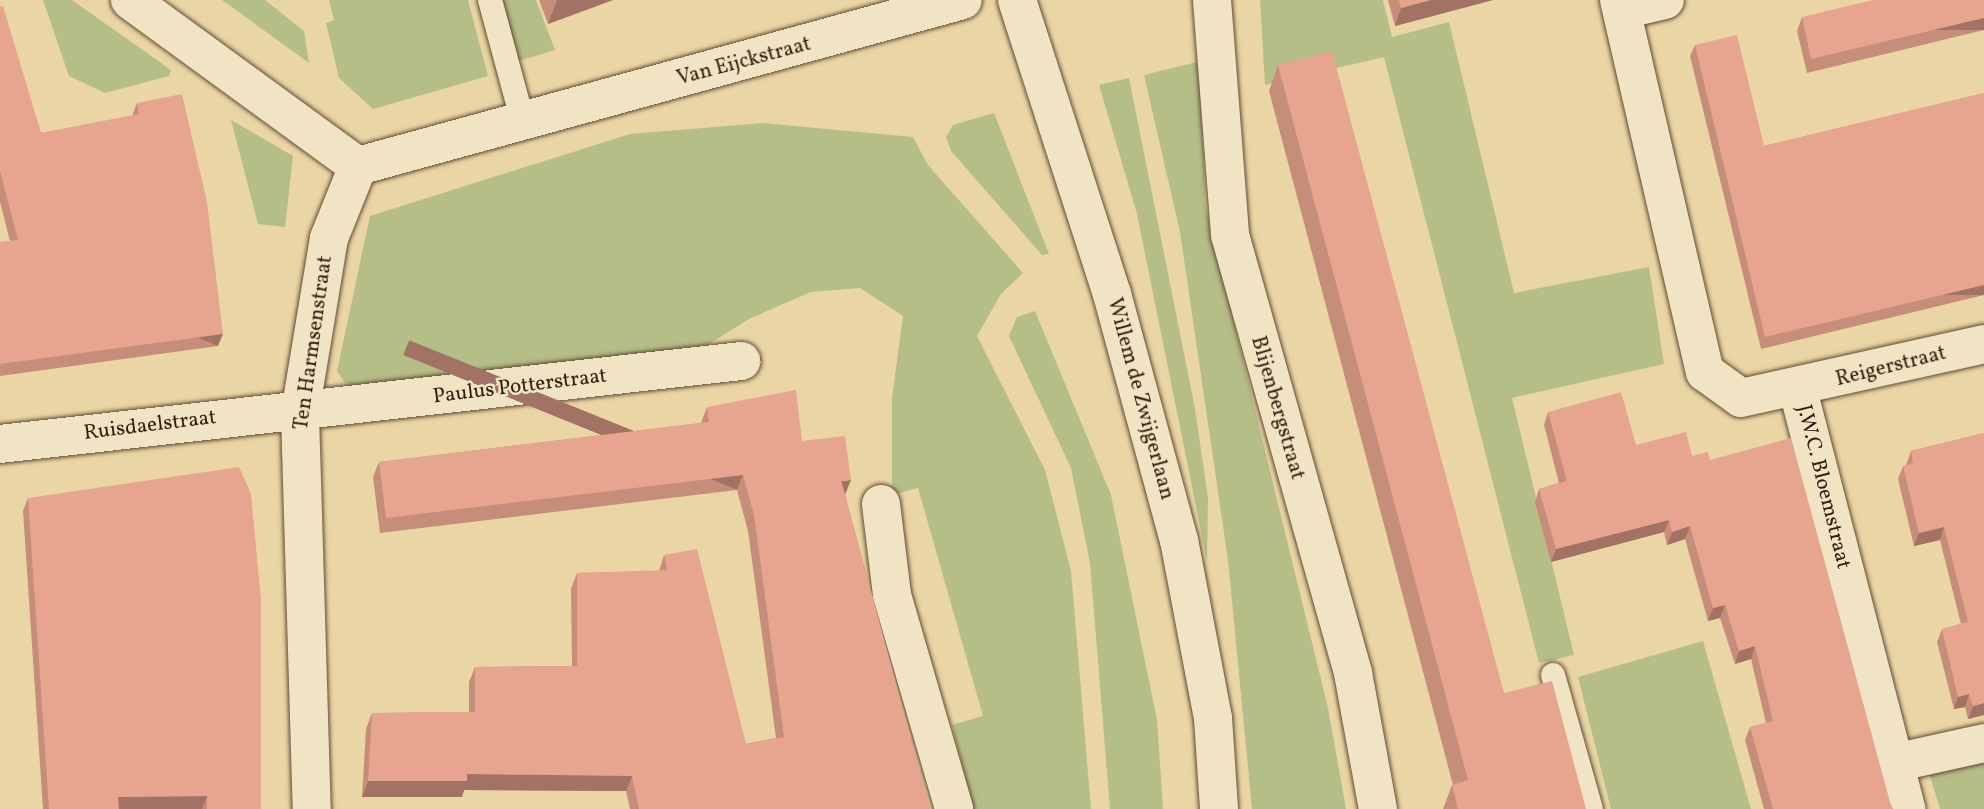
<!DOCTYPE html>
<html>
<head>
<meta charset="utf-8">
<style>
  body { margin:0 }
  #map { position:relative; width:1984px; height:809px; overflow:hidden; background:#ead6a4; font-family:Vollkorn,serif }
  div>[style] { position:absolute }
  .green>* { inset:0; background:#b5be87 }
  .roads { filter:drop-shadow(0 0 2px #614b36) drop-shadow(0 0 2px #614b36) }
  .service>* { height:24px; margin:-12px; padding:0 12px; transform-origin:12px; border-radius:12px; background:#f1e4c4 }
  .pedestrian>* { height:38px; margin:-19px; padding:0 19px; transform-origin:19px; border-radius:19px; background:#f1e4c4 }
  .minor>* { height:38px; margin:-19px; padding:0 19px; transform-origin:19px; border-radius:19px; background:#f1e4c4 }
  .tertiary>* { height:38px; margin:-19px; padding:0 19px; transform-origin:19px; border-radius:19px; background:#f1e4c4 }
  .wall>* { inset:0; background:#c78d7b }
  .shaded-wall>* { inset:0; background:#a27364; transform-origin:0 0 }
  .building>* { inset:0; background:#e7a48f }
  span { translate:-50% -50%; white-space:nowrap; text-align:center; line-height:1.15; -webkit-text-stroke:5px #f1e4c4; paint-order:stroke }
  .street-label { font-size:21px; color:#331d11 }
</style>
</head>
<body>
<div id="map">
  <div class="green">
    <i style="clip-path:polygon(43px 0,72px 0,171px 70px,169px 76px,105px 93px,69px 76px)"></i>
    <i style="clip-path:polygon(222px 0,265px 0,304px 31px,309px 63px)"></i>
    <i style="clip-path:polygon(329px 0,468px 0,488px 76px,373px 109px,339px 78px,326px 23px,334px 20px)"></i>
    <i style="clip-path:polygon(501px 0,536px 0,555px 50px,519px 61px)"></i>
    <i style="clip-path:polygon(1260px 0,1383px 0,1392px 37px,1449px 22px,1514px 293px,1649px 267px,1664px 364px,1512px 398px,1574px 655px,1539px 663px,1384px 57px,1265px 85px)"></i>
    <i style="clip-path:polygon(1201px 61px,1205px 205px,1328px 708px,1346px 809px,1252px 809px,1228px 560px,1180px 232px,1144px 75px)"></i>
    <i style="clip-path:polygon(1129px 78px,1195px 409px,1208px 498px,1207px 561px,1137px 214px,1099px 85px)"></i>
    <i style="clip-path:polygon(994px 113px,1049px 254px,1042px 255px,951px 151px,946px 137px,953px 125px)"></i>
    <i style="clip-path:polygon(231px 120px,293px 156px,285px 227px,258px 224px)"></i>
    <i style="clip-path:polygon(763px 123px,913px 137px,928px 165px,1023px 273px,1001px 294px,977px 336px,1045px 470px,1071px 571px,1091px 809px,973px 809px,952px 725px,983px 716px,918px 488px,892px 495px,892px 398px,903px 316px,860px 288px,811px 292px,749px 319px,690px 356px,355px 398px,337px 371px,370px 216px,630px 134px)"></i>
    <i style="clip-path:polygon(1035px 311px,1111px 495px,1157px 720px,1163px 809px,1110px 809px,1090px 563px,1071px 468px,1009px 336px,1017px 317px)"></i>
    <i style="clip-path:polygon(1703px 641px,1751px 809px,1611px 809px,1578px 677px)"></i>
    <i style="clip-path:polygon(1984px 753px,1984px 809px,1940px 809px,1927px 766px)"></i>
  </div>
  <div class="roads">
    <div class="service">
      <i style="left:490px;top:0;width:126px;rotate:74.9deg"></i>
      <i style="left:1553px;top:675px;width:139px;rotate:74.2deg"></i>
    </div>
    <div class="pedestrian">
      <i style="left:1894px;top:763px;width:92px;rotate:-12.5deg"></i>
    </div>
    <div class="minor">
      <i style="left:130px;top:0;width:282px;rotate:36.1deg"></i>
      <i style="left:358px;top:166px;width:78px;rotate:111.9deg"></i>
      <i style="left:329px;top:238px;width:178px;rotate:99.4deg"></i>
      <i style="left:300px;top:414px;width:395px;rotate:88.3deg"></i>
      <i style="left:1212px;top:0;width:236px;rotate:85.6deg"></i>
      <i style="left:1230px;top:235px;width:455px;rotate:74.3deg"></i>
      <i style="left:1353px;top:673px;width:138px;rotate:79.6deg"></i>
      <i style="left:1619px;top:0;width:382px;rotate:77deg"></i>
      <i style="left:1705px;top:372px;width:44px;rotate:35.8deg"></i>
      <i style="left:1741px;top:398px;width:249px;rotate:-12.5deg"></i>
      <i style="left:1622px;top:10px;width:44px;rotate:-13.1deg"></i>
      <i style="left:358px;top:166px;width:627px;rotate:-15.34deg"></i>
      <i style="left:1798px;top:390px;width:433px;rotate:75.5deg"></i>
      <i style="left:0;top:444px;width:746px;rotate:-6.39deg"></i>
      <i style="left:881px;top:504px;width:92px;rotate:83.1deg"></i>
      <i style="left:892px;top:595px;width:223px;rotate:73.8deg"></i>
    </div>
    <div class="tertiary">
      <i style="left:1017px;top:0;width:309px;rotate:72.1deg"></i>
      <i style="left:1112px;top:294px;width:255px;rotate:74.8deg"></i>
      <i style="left:1179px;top:540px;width:181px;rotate:79.2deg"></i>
      <i style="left:1213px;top:718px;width:91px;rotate:86.2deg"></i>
    </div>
  </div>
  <div class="wall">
    <i style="clip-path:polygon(539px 0,613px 0,548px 24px)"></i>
    <i style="clip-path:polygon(1388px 0,1493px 0,1395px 26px)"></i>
    <i style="clip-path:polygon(1984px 0,1984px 30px,1807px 73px,1797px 31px,1802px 17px)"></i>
    <i style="clip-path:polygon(0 7px,41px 133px,132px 116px,137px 103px,218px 346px,0 376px,0 242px,10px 241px,0 202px)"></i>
    <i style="clip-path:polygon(1695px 45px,1764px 146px,1984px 93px,1984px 295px,1761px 349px,1690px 56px)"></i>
    <i style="clip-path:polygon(1278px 65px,1504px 693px,1586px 809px,1443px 809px,1452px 785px,1453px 785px,1269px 91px)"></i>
    <i style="clip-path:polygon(707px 407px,802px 441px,845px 495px,930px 809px,630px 809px,626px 791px,464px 790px,462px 797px,362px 797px,366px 729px,372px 713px,469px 712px,469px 682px,475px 667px,572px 666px,571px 589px,577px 573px,659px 571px,664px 555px,746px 744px,776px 738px,748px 531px,737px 490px,380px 533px,373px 477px,379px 462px,701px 423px)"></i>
    <i style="clip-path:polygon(1548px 412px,1636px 445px,1710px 460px,1893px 809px,1764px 809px,1745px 740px,1750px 727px,1766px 723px,1751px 659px,1735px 664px,1720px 618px,1708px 621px,1685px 539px,1667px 545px,1664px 532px,1551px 562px,1535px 502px,1539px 489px,1559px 483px,1544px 425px)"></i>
    <i style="clip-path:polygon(1984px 433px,1984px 715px,1968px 719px,1965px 707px,1954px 709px,1937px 642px,1942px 629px,1961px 624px,1940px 540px,1914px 546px,1898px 479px,1903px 466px,1906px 465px,1911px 451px)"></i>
    <i style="clip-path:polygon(28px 498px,261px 809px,43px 809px,23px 511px)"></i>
  </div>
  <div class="shaded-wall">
    <i style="clip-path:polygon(557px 0,613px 0,548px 24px)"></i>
    <i style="clip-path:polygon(1431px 0,1493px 0,1395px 26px,1401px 8px)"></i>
    <i style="left:1984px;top:18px;width:12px;height:178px;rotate:90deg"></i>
    <i style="left:1984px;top:285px;width:10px;height:225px;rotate:90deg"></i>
    <i style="left:223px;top:334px;width:13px;height:225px;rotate:113deg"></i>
    <i style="left:743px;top:475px;width:16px;height:360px;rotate:112deg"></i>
    <i style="clip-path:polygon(851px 480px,845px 495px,841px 481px)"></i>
    <i style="clip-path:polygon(1669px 520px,1664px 532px,1551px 562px,1556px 549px)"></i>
    <i style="clip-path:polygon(1690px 526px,1685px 539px,1667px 545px,1672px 532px)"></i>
    <i style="clip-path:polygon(1944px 527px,1940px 540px,1914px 546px,1919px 533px)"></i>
    <i style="clip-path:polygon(1725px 605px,1720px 618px,1708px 621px,1713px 608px)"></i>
    <i style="clip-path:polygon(1755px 646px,1751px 659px,1735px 664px,1739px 651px)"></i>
    <i style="clip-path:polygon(1969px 694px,1965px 707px,1954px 709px,1958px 697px)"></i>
    <i style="clip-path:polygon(1984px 703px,1984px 715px,1968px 719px,1973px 706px)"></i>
    <i style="clip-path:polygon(467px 774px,632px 776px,626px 791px,464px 790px,462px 797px,362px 797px,368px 781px)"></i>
    <i style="clip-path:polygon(207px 796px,202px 809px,114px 809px,118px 797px)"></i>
  </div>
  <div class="building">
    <i style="clip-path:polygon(1399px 0,1431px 0,1401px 8px)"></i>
    <i style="clip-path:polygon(1873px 0,1984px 0,1984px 18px,1811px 59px,1802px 17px)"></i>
    <i style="clip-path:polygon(3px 6px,41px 133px,139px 114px,137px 103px,182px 94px,207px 202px,223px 334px,0 364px,0 242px,18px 240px,0 171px,0 7px)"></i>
    <i style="clip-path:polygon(1737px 35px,1764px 146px,1984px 93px,1984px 285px,1765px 337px,1695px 45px)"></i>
    <i style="clip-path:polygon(1332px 51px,1504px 693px,1552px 681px,1586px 809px,1458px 809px,1452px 785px,1468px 780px,1278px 65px)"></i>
    <i style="clip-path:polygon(796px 390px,802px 441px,845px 436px,851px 480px,841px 481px,930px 809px,639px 809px,632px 776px,467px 774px,467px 781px,368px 781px,372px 713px,475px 712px,475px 667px,577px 666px,577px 573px,667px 570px,664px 555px,697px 549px,746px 744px,784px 737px,754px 515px,743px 475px,386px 518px,379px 462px,709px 422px,707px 407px)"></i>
    <i style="clip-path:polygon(1621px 392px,1636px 445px,1686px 432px,1692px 456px,1708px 452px,1710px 460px,1791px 438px,1890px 802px,1893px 809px,1773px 809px,1750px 727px,1773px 721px,1755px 646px,1739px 651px,1725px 605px,1713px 608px,1690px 526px,1672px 532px,1669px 520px,1556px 549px,1539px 489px,1567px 481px,1548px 412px)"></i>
    <i style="clip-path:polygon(1984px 433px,1984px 703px,1973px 706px,1969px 694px,1958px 697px,1942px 629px,1968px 622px,1944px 527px,1919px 533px,1903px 466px,1913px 463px,1911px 451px)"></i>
    <i style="clip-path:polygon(239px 467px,251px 494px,261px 600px,261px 809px,207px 809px,207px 796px,118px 797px,119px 809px,49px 809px,28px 498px)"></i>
  </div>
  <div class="street-label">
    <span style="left:744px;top:62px;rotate:-15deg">Van Eijckstraat</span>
    <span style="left:314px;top:343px;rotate:-82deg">Ten Harmsenstraat</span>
    <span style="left:1891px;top:367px;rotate:-14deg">Reigerstraat</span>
    <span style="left:520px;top:387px;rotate:-7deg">Paulus Potterstraat</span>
    <span style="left:1140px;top:399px;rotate:75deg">Willem de Zwijgerlaan</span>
    <span style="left:1277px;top:408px;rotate:74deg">Blijenbergstraat</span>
    <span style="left:150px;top:426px;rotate:-7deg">Ruisdaelstraat</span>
    <span style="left:1823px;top:487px;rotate:76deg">J.W.C. Bloemstraat</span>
  </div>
</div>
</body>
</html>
